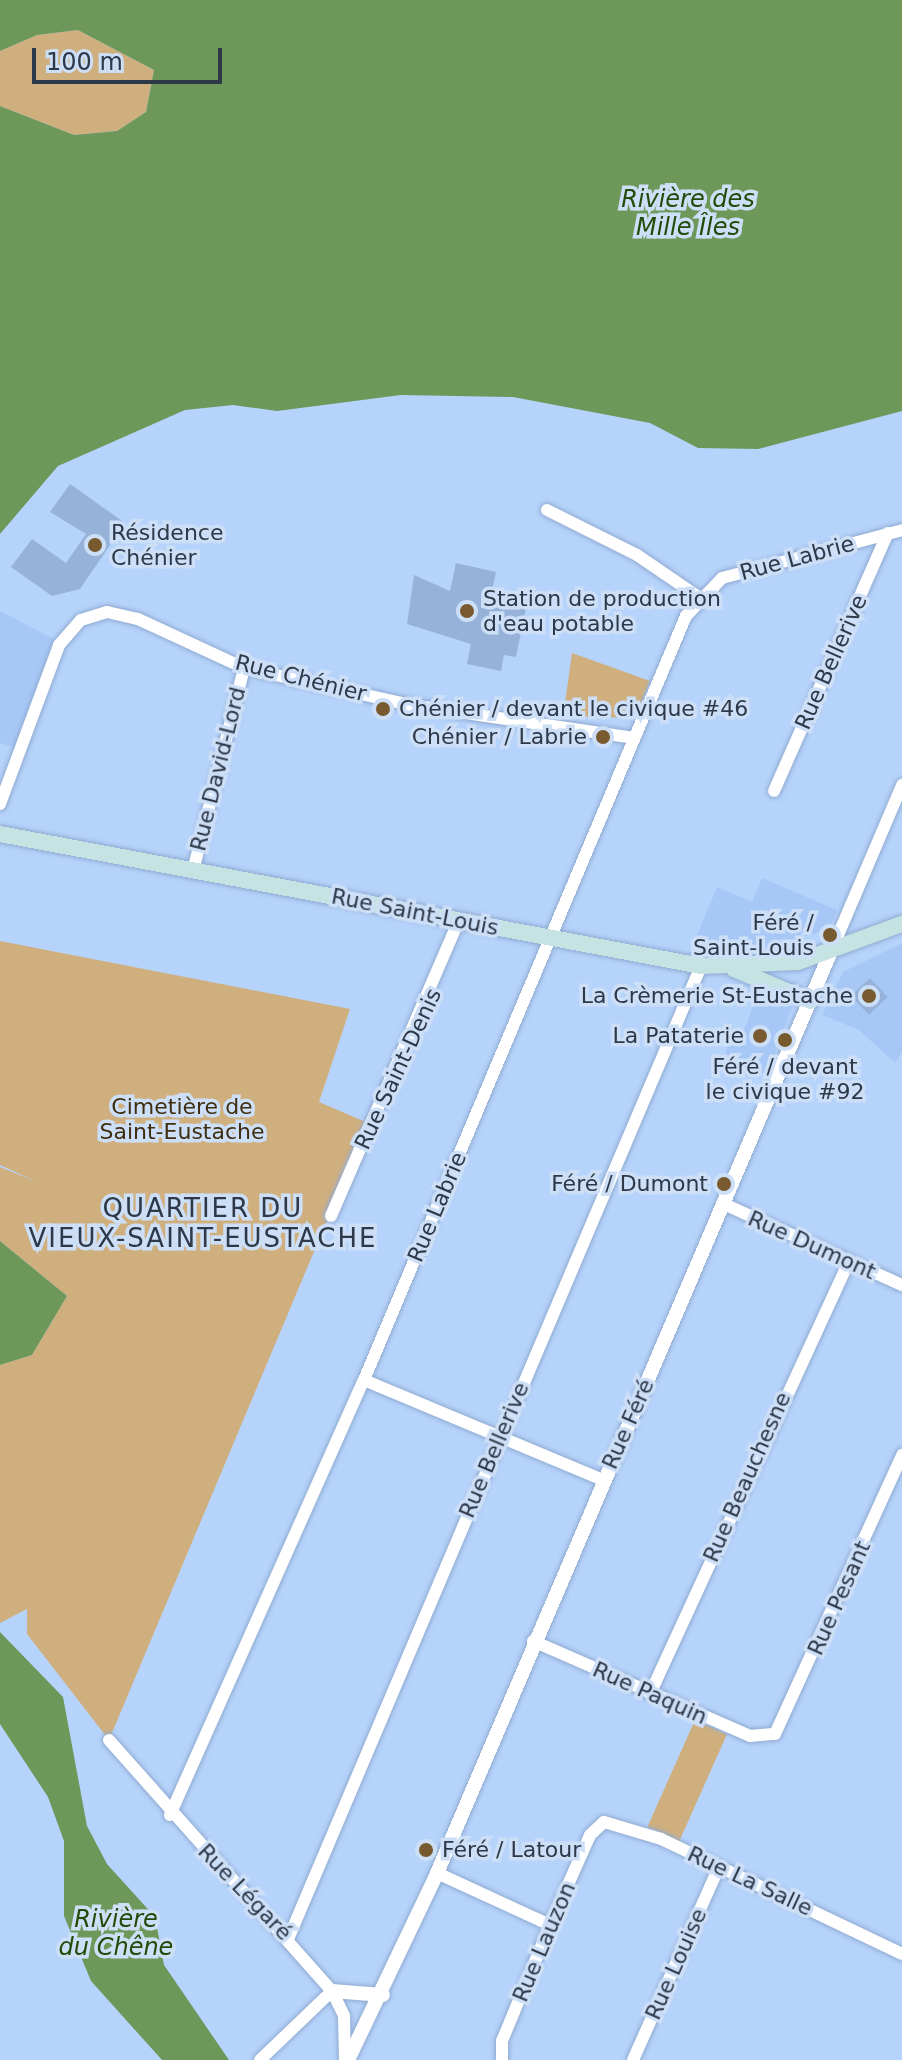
<!DOCTYPE html>
<html>
<head>
<meta charset="utf-8">
<style>
  body { margin:0 }
  #map { position:relative; width:902px; height:2060px; overflow:hidden; background:#b6d3fb; font-family:"DejaVu Sans",sans-serif }
  div>[style] { position:absolute }
  .built>* { inset:0; background:#a7c8f6 }
  .green>* { inset:0; background:#d0af7f; transform-origin:0 0 }
  .water>* { inset:0; background:#6d985a }
  .building>* { inset:0; background:#96b2d9; transform-origin:0 0 }
  .roads { filter:drop-shadow(0 0 2px #90abd2) drop-shadow(0 0 2px #90abd2) }
  .minor>* { height:12px; margin:-6px; padding:0 6px; transform-origin:6px; border-radius:6px; background:#fff }
  .tertiary>* { height:14px; margin:-7px; padding:0 7px; transform-origin:7px; border-radius:7px; background:#fff }
  .secondary>* { height:16px; margin:-8px; padding:0 8px; transform-origin:8px; border-radius:8px; background:#c6e3e4 }
  .dots>* { width:22px; height:22px; translate:-50% -50%; box-sizing:border-box; border:4px solid #cddff7; border-radius:50% }
  span { translate:-50% -50%; white-space:nowrap; text-align:center; line-height:1.15; -webkit-text-stroke:7px #cddff7; paint-order:stroke }
  .poi-label { font-size:22px; color:#2d3848 }
  .left { translate:0 -50%; text-align:left }
  .right { translate:-100% -50%; text-align:right }
  .street-label { font-size:22px; color:#2d3848 }
  .park-label { font-size:22px; color:#402e10 }
  .water-label { font-size:24px; color:#224b08; font-style:italic }
  .quarter-label { font-size:26px; color:#2d3848; letter-spacing:2px }
  .scale { position:absolute; left:32px; top:48px; width:190px; height:36px; box-sizing:border-box; border:4px solid #2d3848; border-top:0; padding-left:10px; font-size:24px; line-height:28px; white-space:nowrap; color:#2d3848; -webkit-text-stroke:6px #cddff7; paint-order:stroke }
</style>
</head>
<body>
<div id="map">
  <div class="built">
    <i style="clip-path:polygon(0 611px,56px 640px,15px 748px,0 743px)"></i>
    <i style="clip-path:polygon(762px 878px,837px 910px,829px 930px,742px 952px,689px 954px,717px 887px,752px 902px)"></i>
    <i style="clip-path:polygon(902px 943px,902px 1052px,895px 1063px,859px 1030px,822px 1015px,843px 972px)"></i>
    <i style="clip-path:polygon(756px 998px,792px 1007px,767px 1075px,724px 1057px,729px 1041px,739px 1044px)"></i>
  </div>
  <div class="green">
    <i style="clip-path:polygon(78px 30px,154px 70px,146px 112px,117px 131px,74px 135px,0 106px,0 51px,37px 35px)"></i>
    <i style="clip-path:polygon(572px 653px,650px 681px,635px 718px,571px 716px,565px 703px)"></i>
    <i style="clip-path:polygon(0 941px,350px 1009px,319px 1102px,368px 1123px,109px 1740px,27px 1634px,27px 1609px,0 1623px,0 1365px,32px 1355px,67px 1296px,0 1241px,0 1167px,37px 1182px,0 1165px)"></i>
    <i style="left:695px;top:1720px;width:35px;height:117px;rotate:24deg"></i>
  </div>
  <div class="water">
    <i style="clip-path:polygon(0 0,902px 0,902px 411px,758px 449px,698px 448px,650px 423px,513px 397px,401px 395px,277px 411px,233px 405px,185px 410px,58px 466px,0 534px,0 106px,74px 135px,117px 131px,146px 112px,154px 70px,78px 30px,37px 35px,0 51px)"></i>
    <i style="clip-path:polygon(0 1241px,67px 1296px,32px 1355px,0 1365px)"></i>
    <i style="clip-path:polygon(0 1632px,63px 1697px,87px 1826px,107px 1864px,155px 1917px,164px 1965px,229px 2060px,162px 2060px,91px 1981px,64px 1916px,64px 1841px,48px 1797px,0 1724px)"></i>
  </div>
  <div class="building">
    <i style="clip-path:polygon(70px 484px,125px 523px,80px 589px,52px 596px,11px 567px,32px 539px,66px 563px,86px 534px,50px 512px)"></i>
    <i style="clip-path:polygon(456px 563px,496px 572px,492px 591px,528px 598px,516px 657px,504px 655px,501px 671px,467px 664px,471px 644px,407px 624px,414px 575px,450px 591px)"></i>
    <i style="left:870px;top:978px;width:26px;height:26px;rotate:47deg"></i>
  </div>
  <div class="roads">
    <div class="minor">
      <i style="left:547px;top:510px;width:101px;rotate:26.6deg"></i>
      <i style="left:637px;top:555px;width:73px;rotate:34.3deg"></i>
      <i style="left:774px;top:791px;width:282px;rotate:-66.2deg"></i>
      <i style="left:0;top:804px;width:170px;rotate:-69.6deg"></i>
      <i style="left:59px;top:645px;width:33px;rotate:-49deg"></i>
      <i style="left:81px;top:620px;width:27px;rotate:-17deg"></i>
      <i style="left:107px;top:612px;width:32px;rotate:13deg"></i>
      <i style="left:138px;top:619px;width:117px;rotate:24.8deg"></i>
      <i style="left:244px;top:668px;width:171px;rotate:12.5deg"></i>
      <i style="left:411px;top:705px;width:225px;rotate:8.4deg"></i>
      <i style="left:193px;top:871px;width:209px;rotate:-75.9deg"></i>
      <i style="left:830px;top:954px;width:184px;rotate:-66.9deg"></i>
      <i style="left:724px;top:1204px;width:196px;rotate:24.5deg"></i>
      <i style="left:331px;top:1216px;width:322px;rotate:-66.6deg"></i>
      <i style="left:364px;top:1380px;width:259px;rotate:22.7deg"></i>
      <i style="left:533px;top:1641px;width:237px;rotate:23.6deg"></i>
      <i style="left:750px;top:1736px;width:25px;rotate:-5deg"></i>
      <i style="left:775px;top:1734px;width:307px;rotate:-65.5deg"></i>
      <i style="left:650px;top:1694px;width:476px;rotate:-65.3deg"></i>
      <i style="left:109px;top:1740px;width:336px;rotate:48.4deg"></i>
      <i style="left:332px;top:1991px;width:28px;rotate:64deg"></i>
      <i style="left:344px;top:2016px;width:44px;rotate:88.7deg"></i>
      <i style="left:170px;top:1815px;width:476px;rotate:-66deg"></i>
      <i style="left:364px;top:1380px;width:829px;rotate:-67.15deg"></i>
      <i style="left:686px;top:616px;width:52px;rotate:-46.5deg"></i>
      <i style="left:722px;top:578px;width:186px;rotate:-14.9deg"></i>
      <i style="left:437px;top:1873px;width:124px;rotate:24.7deg"></i>
      <i style="left:289px;top:1937px;width:1055px;rotate:-67.01deg"></i>
      <i style="left:260px;top:2060px;width:100px;rotate:-43.8deg"></i>
      <i style="left:502px;top:2060px;width:19px;rotate:-90deg"></i>
      <i style="left:502px;top:2041px;width:126px;rotate:-67.5deg"></i>
      <i style="left:550px;top:1925px;width:98px;rotate:-66deg"></i>
      <i style="left:590px;top:1835px;width:19px;rotate:-43deg"></i>
      <i style="left:604px;top:1822px;width:59px;rotate:16.6deg"></i>
      <i style="left:661px;top:1839px;width:267px;rotate:25.5deg"></i>
      <i style="left:633px;top:2060px;width:211px;rotate:-66deg"></i>
    </div>
    <div class="tertiary">
      <i style="left:332px;top:1991px;width:51px;rotate:4.5deg"></i>
      <i style="left:348px;top:2060px;width:207px;rotate:-64.5deg"></i>
      <i style="left:437px;top:1873px;width:1000px;rotate:-66.85deg"></i>
    </div>
    <div class="secondary">
      <i style="left:0;top:834px;width:713px;rotate:10.66deg"></i>
      <i style="left:701px;top:966px;width:97px;rotate:-2.4deg"></i>
      <i style="left:798px;top:962px;width:111px;rotate:-20.1deg"></i>
      <i style="left:734px;top:969px;width:83px;rotate:22.6deg"></i>
    </div>
  </div>
  <div class="dots">
    <i style="left:95px;top:545px;background:#775a2d"></i>
    <i style="left:467px;top:611px;background:#775a2d"></i>
    <i style="left:383px;top:709px;background:#775a2d"></i>
    <i style="left:603px;top:737px;background:#775a2d"></i>
    <i style="left:830px;top:935px;background:#775a2d"></i>
    <i style="left:869px;top:996px;background:#775a2d"></i>
    <i style="left:760px;top:1036px;background:#775a2d"></i>
    <i style="left:785px;top:1040px;background:#775a2d"></i>
    <i style="left:724px;top:1184px;background:#775a2d"></i>
    <i style="left:426px;top:1850px;background:#775a2d"></i>
  </div>
  <div class="poi-label">
    <span class="left" style="left:111px;top:545px">Résidence<br>Chénier</span>
    <span class="left" style="left:483px;top:611px">Station de production<br>d'eau potable</span>
    <span class="left" style="left:399px;top:709px">Chénier / devant le civique #46</span>
    <span class="right" style="left:587px;top:737px">Chénier / Labrie</span>
    <span class="right" style="left:814px;top:935px">Féré /<br>Saint-Louis</span>
    <span class="right" style="left:853px;top:996px">La Crèmerie St-Eustache</span>
    <span class="right" style="left:744px;top:1036px">La Pataterie</span>
    <span style="left:785px;top:1079px">Féré / devant<br>le civique #92</span>
    <span class="right" style="left:708px;top:1184px">Féré / Dumont</span>
    <span class="left" style="left:442px;top:1850px">Féré / Latour</span>
  </div>
  <div class="street-label">
    <span style="left:797px;top:558px;rotate:-15deg">Rue Labrie</span>
    <span style="left:831px;top:662px;rotate:-66deg">Rue Bellerive</span>
    <span style="left:301px;top:678px;rotate:14deg">Rue Chénier</span>
    <span style="left:218px;top:769px;rotate:-76deg">Rue David-Lord</span>
    <span style="left:415px;top:912px;rotate:11deg">Rue Saint-Louis</span>
    <span style="left:398px;top:1069px;rotate:-65deg">Rue Saint-Denis</span>
    <span style="left:437px;top:1207px;rotate:-67deg">Rue Labrie</span>
    <span style="left:812px;top:1245px;rotate:24deg">Rue Dumont</span>
    <span style="left:628px;top:1424px;rotate:-66deg">Rue Féré</span>
    <span style="left:494px;top:1450px;rotate:-67deg">Rue Bellerive</span>
    <span style="left:747px;top:1477px;rotate:-66deg">Rue Beauchesne</span>
    <span style="left:839px;top:1598px;rotate:-66deg">Rue Pesant</span>
    <span style="left:650px;top:1693px;rotate:24deg">Rue Paquin</span>
    <span style="left:750px;top:1881px;rotate:25deg">Rue La Salle</span>
    <span style="left:245px;top:1892px;rotate:46deg">Rue Légaré</span>
    <span style="left:544px;top:1942px;rotate:-67deg">Rue Lauzon</span>
    <span style="left:676px;top:1964px;rotate:-66deg">Rue Louise</span>
  </div>
  <div class="park-label">
    <span style="left:182px;top:1119px">Cimetière de<br>Saint-Eustache</span>
  </div>
  <div class="water-label">
    <span style="left:688px;top:214px">Rivière des<br>Mille Îles</span>
    <span style="left:116px;top:1934px">Rivière<br>du Chêne</span>
  </div>
  <div class="quarter-label">
    <span style="left:203px;top:1224px">QUARTIER DU<br>VIEUX-SAINT-EUSTACHE</span>
  </div>
  <div class="scale">100 m</div>
</div>
</body>
</html>
